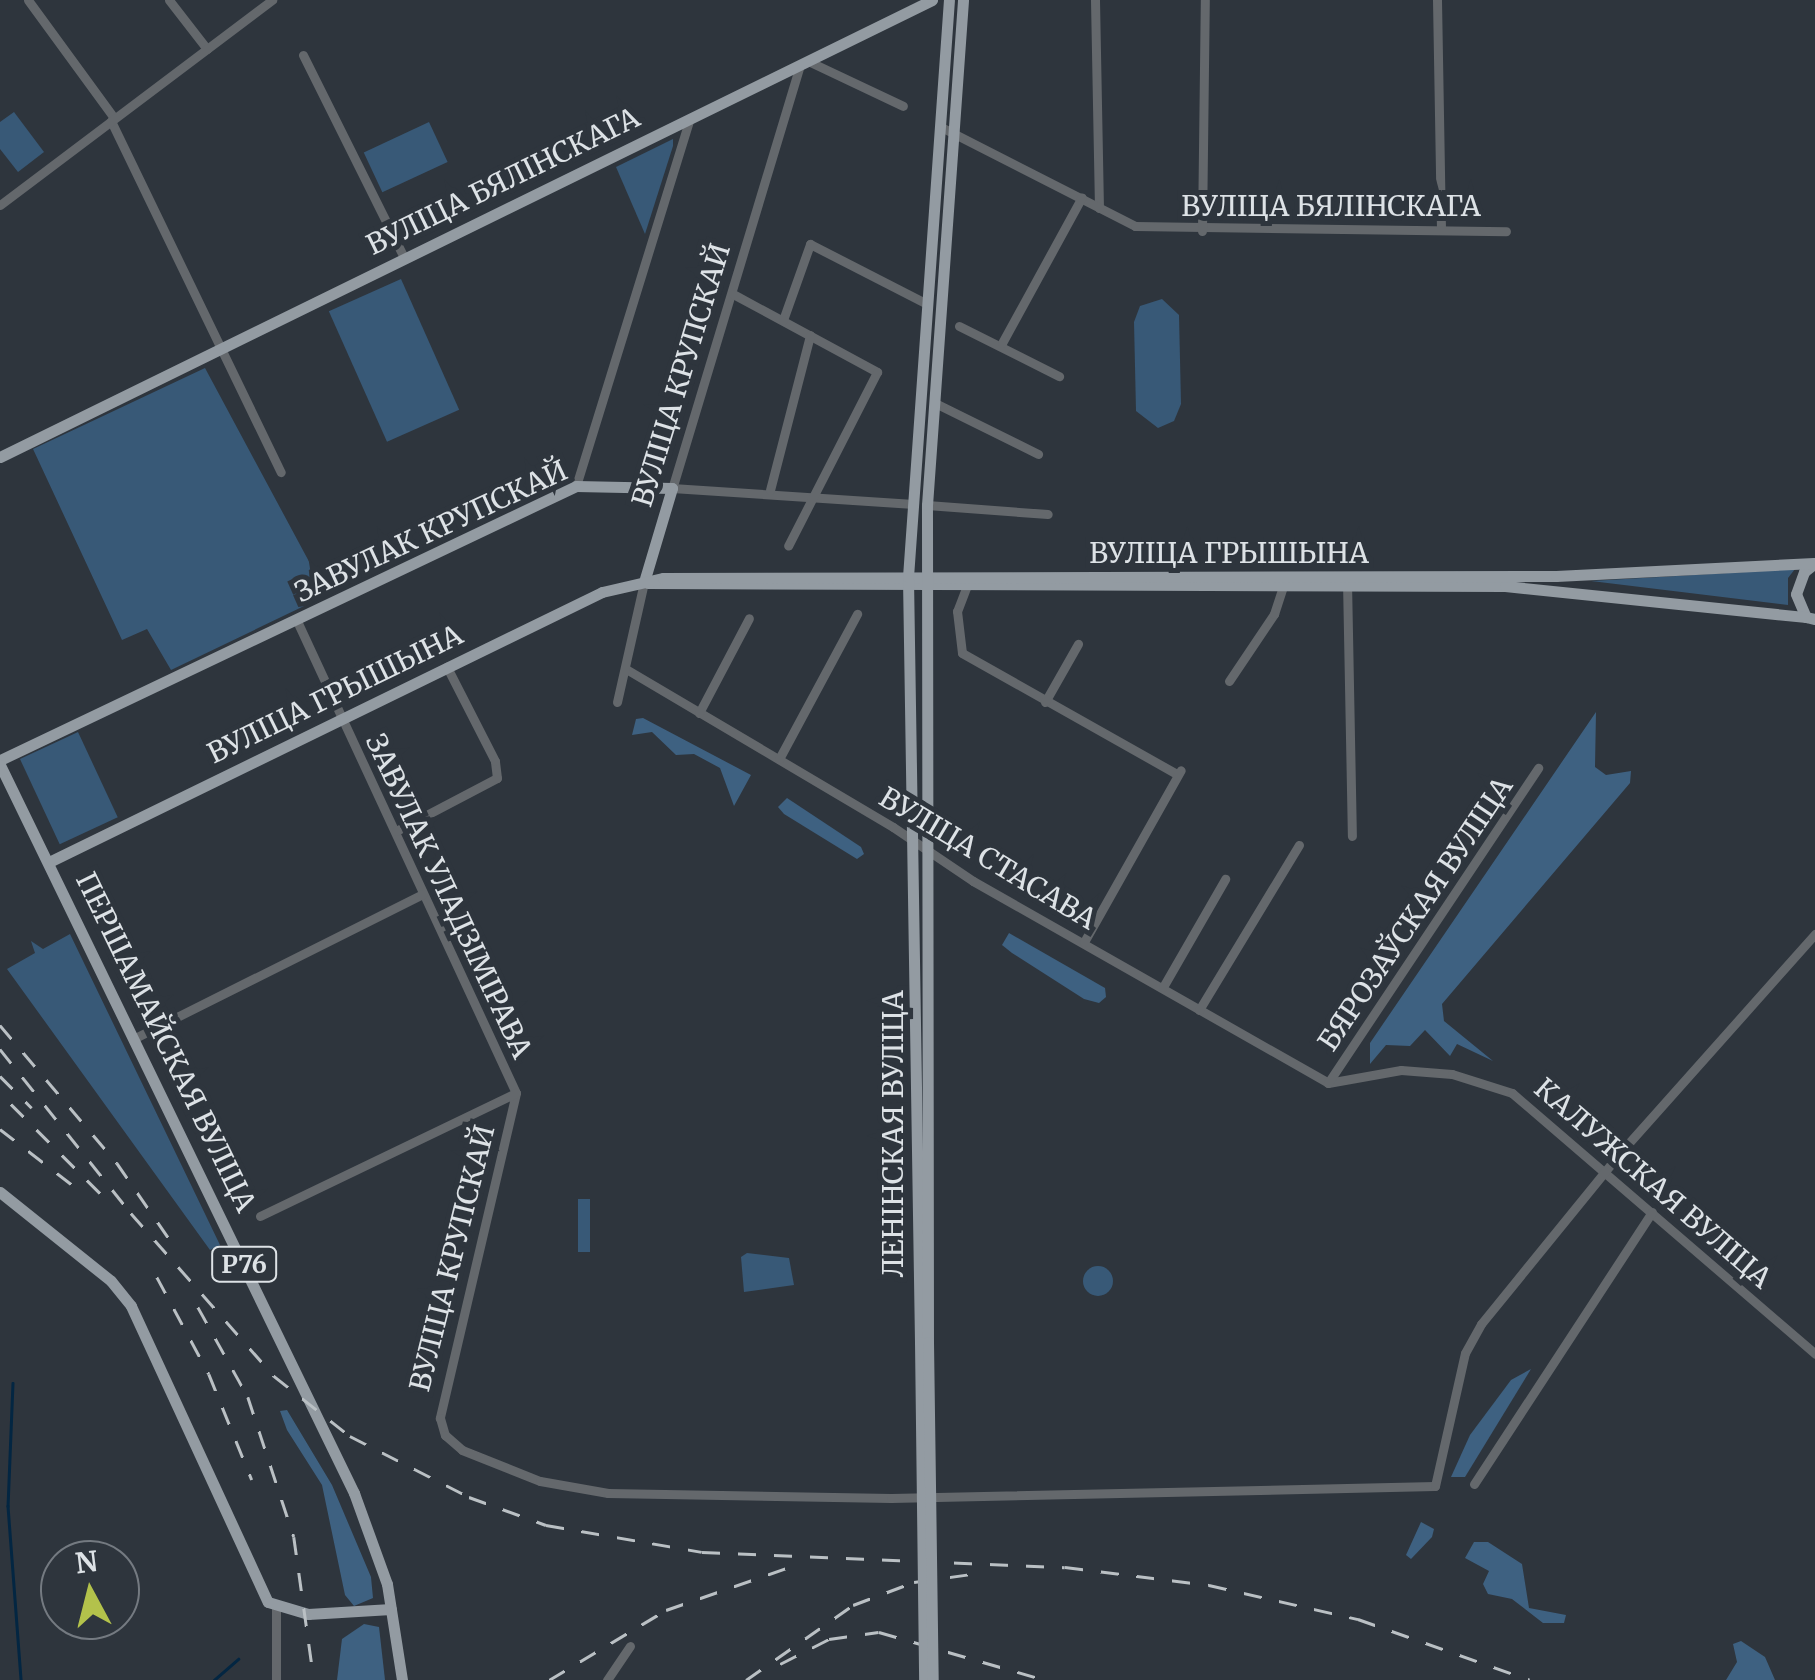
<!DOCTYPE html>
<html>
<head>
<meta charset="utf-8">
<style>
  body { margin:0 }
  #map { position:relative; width:1815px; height:1680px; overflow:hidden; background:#2e353d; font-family:Merriweather,serif }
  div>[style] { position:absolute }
  .green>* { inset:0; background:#385977; transform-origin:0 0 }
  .round { border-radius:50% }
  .forest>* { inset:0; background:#3e6181 }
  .stream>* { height:2.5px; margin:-1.25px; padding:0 1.25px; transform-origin:1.25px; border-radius:1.25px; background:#032642 }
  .minor>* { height:9px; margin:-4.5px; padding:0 4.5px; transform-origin:4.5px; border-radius:4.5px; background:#64686c }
  .major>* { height:11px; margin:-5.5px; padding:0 5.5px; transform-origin:5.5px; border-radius:5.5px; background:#939ba2 }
  .rail>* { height:2.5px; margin-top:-1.25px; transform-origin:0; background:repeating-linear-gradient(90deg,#bac0c4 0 18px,transparent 0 36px) }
  .major-bridge>* { height:11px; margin:-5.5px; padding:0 5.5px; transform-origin:5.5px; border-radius:5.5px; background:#939ba2 }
  span { translate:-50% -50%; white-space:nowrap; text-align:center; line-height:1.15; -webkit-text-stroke:10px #2e353d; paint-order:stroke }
  .shield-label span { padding:2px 8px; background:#2e353d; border:2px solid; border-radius:8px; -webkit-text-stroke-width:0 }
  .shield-label { font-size:25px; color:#dde2e6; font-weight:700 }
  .street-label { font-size:28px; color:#dde2e6 }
  .north { position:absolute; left:40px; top:1540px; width:100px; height:100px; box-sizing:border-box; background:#2e353d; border:2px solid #747a81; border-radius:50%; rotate:353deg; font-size:28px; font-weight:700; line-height:40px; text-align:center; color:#dde2e6 }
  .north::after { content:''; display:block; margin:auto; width:35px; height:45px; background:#b3c24b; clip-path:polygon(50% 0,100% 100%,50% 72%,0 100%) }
</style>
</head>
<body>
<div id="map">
  <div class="green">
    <i style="clip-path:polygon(14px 112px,44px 152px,18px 172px,0 149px,0 122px)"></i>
    <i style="left:429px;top:122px;width:44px;height:72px;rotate:65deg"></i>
    <i style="clip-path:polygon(673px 139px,673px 146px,645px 234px,616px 167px)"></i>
    <i style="left:401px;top:279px;width:143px;height:79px;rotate:66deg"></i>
    <i style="clip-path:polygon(1162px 299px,1179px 315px,1181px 404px,1174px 421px,1158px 428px,1136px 411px,1134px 322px,1140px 306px)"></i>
    <i style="clip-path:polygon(205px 368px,327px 595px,171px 670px,147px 629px,122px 640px,33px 449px)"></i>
    <i style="clip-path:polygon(1795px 569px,1788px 578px,1788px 605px,1591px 581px)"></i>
    <i style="left:78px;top:732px;width:94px;height:64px;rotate:65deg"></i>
    <i style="clip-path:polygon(70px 934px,220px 1245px,210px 1250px,7px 969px,35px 953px,31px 941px,43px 949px)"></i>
    <i style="left:578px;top:1199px;width:12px;height:53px"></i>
    <i style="clip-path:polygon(747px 1253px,789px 1258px,794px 1285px,744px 1292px,741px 1257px)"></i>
    <i class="round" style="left:1083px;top:1266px;width:30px;height:30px"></i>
  </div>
  <div class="forest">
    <i style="clip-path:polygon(1596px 712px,1595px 767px,1606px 775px,1631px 771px,1630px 783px,1442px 1004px,1444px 1021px,1493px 1061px,1457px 1044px,1450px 1056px,1425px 1030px,1410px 1046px,1386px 1045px,1370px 1064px,1370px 1043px)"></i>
    <i style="clip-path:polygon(643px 718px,751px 775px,734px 806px,720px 768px,694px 754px,676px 755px,652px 732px,632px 735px,636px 719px)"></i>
    <i style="clip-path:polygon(787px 798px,861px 847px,864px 854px,857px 859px,784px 814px,778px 807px)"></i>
    <i style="clip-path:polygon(1009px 933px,1105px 988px,1106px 997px,1099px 1003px,1084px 999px,1012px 953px,1002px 945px)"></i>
    <i style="clip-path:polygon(1531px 1369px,1465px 1477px,1451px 1477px,1470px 1435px,1511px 1380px)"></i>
    <i style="clip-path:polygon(287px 1410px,332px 1485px,371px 1577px,373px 1598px,354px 1606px,345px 1595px,322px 1485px,287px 1430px,280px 1411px)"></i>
    <i style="clip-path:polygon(1421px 1522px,1434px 1529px,1432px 1537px,1411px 1559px,1406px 1555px)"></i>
    <i style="clip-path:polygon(1474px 1542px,1488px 1542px,1522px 1564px,1529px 1608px,1566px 1615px,1564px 1623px,1543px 1623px,1512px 1599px,1488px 1594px,1483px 1584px,1489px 1571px,1465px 1558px)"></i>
    <i style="clip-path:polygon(364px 1624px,379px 1627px,385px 1680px,337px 1680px,342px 1639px)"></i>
    <i style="clip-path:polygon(1741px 1641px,1765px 1657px,1775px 1680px,1726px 1680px,1737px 1662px,1733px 1644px)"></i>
  </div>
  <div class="stream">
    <i style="left:13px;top:1383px;width:123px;rotate:92.3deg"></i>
    <i style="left:8px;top:1506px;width:174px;rotate:85.7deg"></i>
    <i style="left:214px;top:1680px;width:32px;rotate:-41deg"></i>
  </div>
  <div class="minor">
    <i style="left:28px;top:0;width:146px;rotate:53.9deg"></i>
    <i style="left:169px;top:0;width:62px;rotate:52.2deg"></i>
    <i style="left:1095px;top:0;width:208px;rotate:88.9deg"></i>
    <i style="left:1437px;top:0;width:230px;rotate:89deg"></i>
    <i style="left:303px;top:55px;width:225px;rotate:63.5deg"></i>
    <i style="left:808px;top:61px;width:105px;rotate:25.3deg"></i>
    <i style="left:800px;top:65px;width:442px;rotate:106.8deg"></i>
    <i style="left:672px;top:488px;width:242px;rotate:3.8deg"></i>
    <i style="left:111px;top:121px;width:390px;rotate:64.2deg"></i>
    <i style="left:941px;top:127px;width:218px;rotate:27deg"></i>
    <i style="left:1135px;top:226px;width:371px;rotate:0.8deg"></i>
    <i style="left:0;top:205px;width:341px;rotate:-37deg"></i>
    <i style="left:1202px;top:231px;width:231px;rotate:-89.3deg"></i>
    <i style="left:733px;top:294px;width:164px;rotate:28.4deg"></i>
    <i style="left:877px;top:372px;width:195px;rotate:117.1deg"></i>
    <i style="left:783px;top:320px;width:81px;rotate:-70.4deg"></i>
    <i style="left:810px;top:244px;width:131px;rotate:27.1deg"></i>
    <i style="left:959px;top:326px;width:112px;rotate:26.6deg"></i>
    <i style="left:1002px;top:343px;width:166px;rotate:-61.3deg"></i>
    <i style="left:935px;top:403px;width:115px;rotate:26.3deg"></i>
    <i style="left:576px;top:486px;width:385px;rotate:-72.8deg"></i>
    <i style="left:770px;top:490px;width:160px;rotate:-75.5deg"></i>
    <i style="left:927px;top:505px;width:121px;rotate:4.3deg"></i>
    <i style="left:1347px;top:581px;width:255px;rotate:88.9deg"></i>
    <i style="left:966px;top:588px;width:25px;rotate:111deg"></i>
    <i style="left:957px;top:611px;width:42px;rotate:83.2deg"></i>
    <i style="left:962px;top:653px;width:247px;rotate:29.4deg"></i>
    <i style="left:297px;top:621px;width:520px;rotate:65.11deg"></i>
    <i style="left:626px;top:669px;width:310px;rotate:30.6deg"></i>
    <i style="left:893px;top:827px;width:97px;rotate:34deg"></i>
    <i style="left:973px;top:881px;width:408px;rotate:29.6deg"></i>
    <i style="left:1229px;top:681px;width:81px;rotate:-56.1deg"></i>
    <i style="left:1274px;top:614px;width:26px;rotate:-72deg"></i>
    <i style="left:617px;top:702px;width:123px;rotate:-77.3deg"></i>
    <i style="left:1045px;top:702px;width:67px;rotate:-60.4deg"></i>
    <i style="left:699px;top:713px;width:107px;rotate:-62.2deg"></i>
    <i style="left:779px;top:759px;width:165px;rotate:-61.7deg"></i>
    <i style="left:396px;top:831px;width:114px;rotate:-27.7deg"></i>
    <i style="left:497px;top:778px;width:17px;rotate:-97deg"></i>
    <i style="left:495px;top:761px;width:106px;rotate:-117.1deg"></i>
    <i style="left:1084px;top:942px;width:197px;rotate:-60.6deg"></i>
    <i style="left:1163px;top:987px;width:125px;rotate:-60.1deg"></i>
    <i style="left:1199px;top:1010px;width:193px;rotate:-58.8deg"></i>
    <i style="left:133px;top:1039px;width:324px;rotate:-26.6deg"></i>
    <i style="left:1328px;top:1083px;width:74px;rotate:-10.1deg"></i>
    <i style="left:1401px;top:1070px;width:51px;rotate:4.5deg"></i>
    <i style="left:1452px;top:1074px;width:63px;rotate:17.6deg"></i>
    <i style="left:1512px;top:1093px;width:400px;rotate:40.7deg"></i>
    <i style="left:1328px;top:1083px;width:379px;rotate:-56.3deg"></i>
    <i style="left:516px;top:1093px;width:334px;rotate:103.2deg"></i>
    <i style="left:440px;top:1418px;width:18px;rotate:74deg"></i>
    <i style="left:445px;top:1435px;width:23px;rotate:41deg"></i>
    <i style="left:462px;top:1450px;width:84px;rotate:21.7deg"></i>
    <i style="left:540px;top:1481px;width:69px;rotate:10deg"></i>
    <i style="left:608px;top:1493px;width:283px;rotate:1deg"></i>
    <i style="left:891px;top:1498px;width:544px;rotate:-1.26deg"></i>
    <i style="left:1435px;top:1486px;width:136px;rotate:-77.3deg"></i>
    <i style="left:1465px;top:1353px;width:33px;rotate:-61deg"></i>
    <i style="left:1481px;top:1324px;width:219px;rotate:-50.9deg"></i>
    <i style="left:1619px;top:1154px;width:295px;rotate:-48.3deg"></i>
    <i style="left:260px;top:1216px;width:284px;rotate:-25.7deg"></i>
    <i style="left:1474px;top:1484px;width:325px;rotate:-56.8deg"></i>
    <i style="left:276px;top:1607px;width:73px;rotate:90deg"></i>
    <i style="left:607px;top:1680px;width:41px;rotate:-55.9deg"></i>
  </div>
  <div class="major">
    <i style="left:0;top:457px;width:1038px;rotate:-26.12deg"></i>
    <i style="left:1815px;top:563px;width:14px;rotate:141deg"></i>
    <i style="left:1804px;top:572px;width:23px;rotate:110deg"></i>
    <i style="left:1796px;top:594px;width:25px;rotate:67deg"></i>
    <i style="left:1806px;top:617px;width:9px;rotate:13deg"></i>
    <i style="left:648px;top:583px;width:857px;rotate:0.2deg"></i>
    <i style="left:1505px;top:586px;width:303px;rotate:5.9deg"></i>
    <i style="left:0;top:760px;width:638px;rotate:-25.44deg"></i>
    <i style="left:576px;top:486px;width:96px;rotate:1.2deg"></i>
    <i style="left:672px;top:488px;width:98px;rotate:106.6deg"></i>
    <i style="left:0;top:765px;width:810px;rotate:64.07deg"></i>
    <i style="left:354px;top:1493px;width:97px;rotate:70.1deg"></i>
    <i style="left:387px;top:1584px;width:97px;rotate:81.1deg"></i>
    <i style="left:51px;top:861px;width:613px;rotate:-26.02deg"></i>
    <i style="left:602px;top:592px;width:63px;rotate:-12.9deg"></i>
    <i style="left:663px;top:578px;width:893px;rotate:-0.13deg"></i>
    <i style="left:1556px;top:576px;width:258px;rotate:-2.9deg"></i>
    <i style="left:0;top:1192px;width:142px;rotate:38.7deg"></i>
    <i style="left:111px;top:1281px;width:32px;rotate:51deg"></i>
    <i style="left:131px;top:1306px;width:326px;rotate:65.2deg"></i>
    <i style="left:268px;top:1602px;width:42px;rotate:16.7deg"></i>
    <i style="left:308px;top:1614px;width:83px;rotate:-3.4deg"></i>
    <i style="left:920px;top:1342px;width:765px;rotate:-90.9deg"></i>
    <i style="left:908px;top:577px;width:578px;rotate:-85.94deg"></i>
    <i style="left:928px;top:1342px;width:837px;rotate:-90.07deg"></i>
    <i style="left:927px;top:505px;width:506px;rotate:-85.92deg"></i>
  </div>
  <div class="rail">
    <i style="left:0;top:1025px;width:181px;rotate:49.7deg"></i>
    <i style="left:117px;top:1163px;width:102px;rotate:55.4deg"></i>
    <i style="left:0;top:1049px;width:210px;rotate:51.4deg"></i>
    <i style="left:131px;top:1213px;width:217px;rotate:48.7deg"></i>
    <i style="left:274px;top:1376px;width:97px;rotate:38.3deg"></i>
    <i style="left:350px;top:1436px;width:134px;rotate:27.1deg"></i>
    <i style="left:469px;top:1497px;width:82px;rotate:20deg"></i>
    <i style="left:546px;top:1525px;width:158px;rotate:9.8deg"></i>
    <i style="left:702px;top:1552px;width:363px;rotate:2.4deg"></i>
    <i style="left:1065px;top:1567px;width:145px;rotate:7.1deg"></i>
    <i style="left:1209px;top:1585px;width:153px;rotate:12.9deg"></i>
    <i style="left:1358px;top:1619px;width:182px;rotate:19.5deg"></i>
    <i style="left:0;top:1076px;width:45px;rotate:45deg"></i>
    <i style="left:11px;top:1104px;width:136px;rotate:45deg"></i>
    <i style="left:0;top:1129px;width:106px;rotate:37.7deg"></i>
    <i style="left:157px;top:1277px;width:110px;rotate:61.8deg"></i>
    <i style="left:209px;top:1374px;width:114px;rotate:67.9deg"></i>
    <i style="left:198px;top:1307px;width:103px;rotate:60.9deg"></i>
    <i style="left:248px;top:1397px;width:147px;rotate:71.8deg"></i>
    <i style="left:294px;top:1537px;width:144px;rotate:82deg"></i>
    <i style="left:780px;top:1664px;width:55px;rotate:-27deg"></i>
    <i style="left:829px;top:1639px;width:50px;rotate:-8deg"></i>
    <i style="left:879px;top:1632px;width:170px;rotate:16.1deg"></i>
    <i style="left:549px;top:1680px;width:136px;rotate:-30.9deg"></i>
    <i style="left:666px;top:1610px;width:143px;rotate:-19.2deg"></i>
    <i style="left:746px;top:1680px;width:131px;rotate:-35deg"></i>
    <i style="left:853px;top:1605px;width:65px;rotate:-20.7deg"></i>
    <i style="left:914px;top:1582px;width:59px;rotate:-7.9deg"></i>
  </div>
  <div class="major-bridge">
    <i style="left:920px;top:1342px;width:338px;rotate:89.3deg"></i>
    <i style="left:928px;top:1342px;width:338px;rotate:89.2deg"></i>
  </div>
  <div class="shield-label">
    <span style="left:244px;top:1264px">Р76</span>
  </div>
  <div class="street-label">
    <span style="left:503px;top:181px;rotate:-26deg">ВУЛІЦА БЯЛІНСКАГА</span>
    <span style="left:1331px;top:206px">ВУЛІЦА БЯЛІНСКАГА</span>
    <span style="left:681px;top:375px;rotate:-73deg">ВУЛІЦА КРУПСКАЙ</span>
    <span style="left:431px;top:531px;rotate:-25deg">ЗАВУЛАК КРУПСКАЙ</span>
    <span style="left:1229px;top:553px">ВУЛІЦА ГРЫШЫНА</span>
    <span style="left:335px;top:694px;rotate:-26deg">ВУЛІЦА ГРЫШЫНА</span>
    <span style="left:988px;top:858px;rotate:31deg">ВУЛІЦА СТАСАВА</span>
    <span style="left:449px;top:896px;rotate:65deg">ЗАВУЛАК УЛАДЗІМІРАВА</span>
    <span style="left:1415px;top:914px;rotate:-56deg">БЯРОЗАЎСКАЯ ВУЛІЦА</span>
    <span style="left:166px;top:1042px;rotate:64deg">ПЕРШАМАЙСКАЯ ВУЛІЦА</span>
    <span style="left:893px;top:1134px;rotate:-90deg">ЛЕНІНСКАЯ ВУЛІЦА</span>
    <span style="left:1653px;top:1183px;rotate:41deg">КАЛУЖСКАЯ ВУЛІЦА</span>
    <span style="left:452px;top:1258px;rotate:-76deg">ВУЛІЦА КРУПСКАЙ</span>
  </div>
  <div class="north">N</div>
</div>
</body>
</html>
